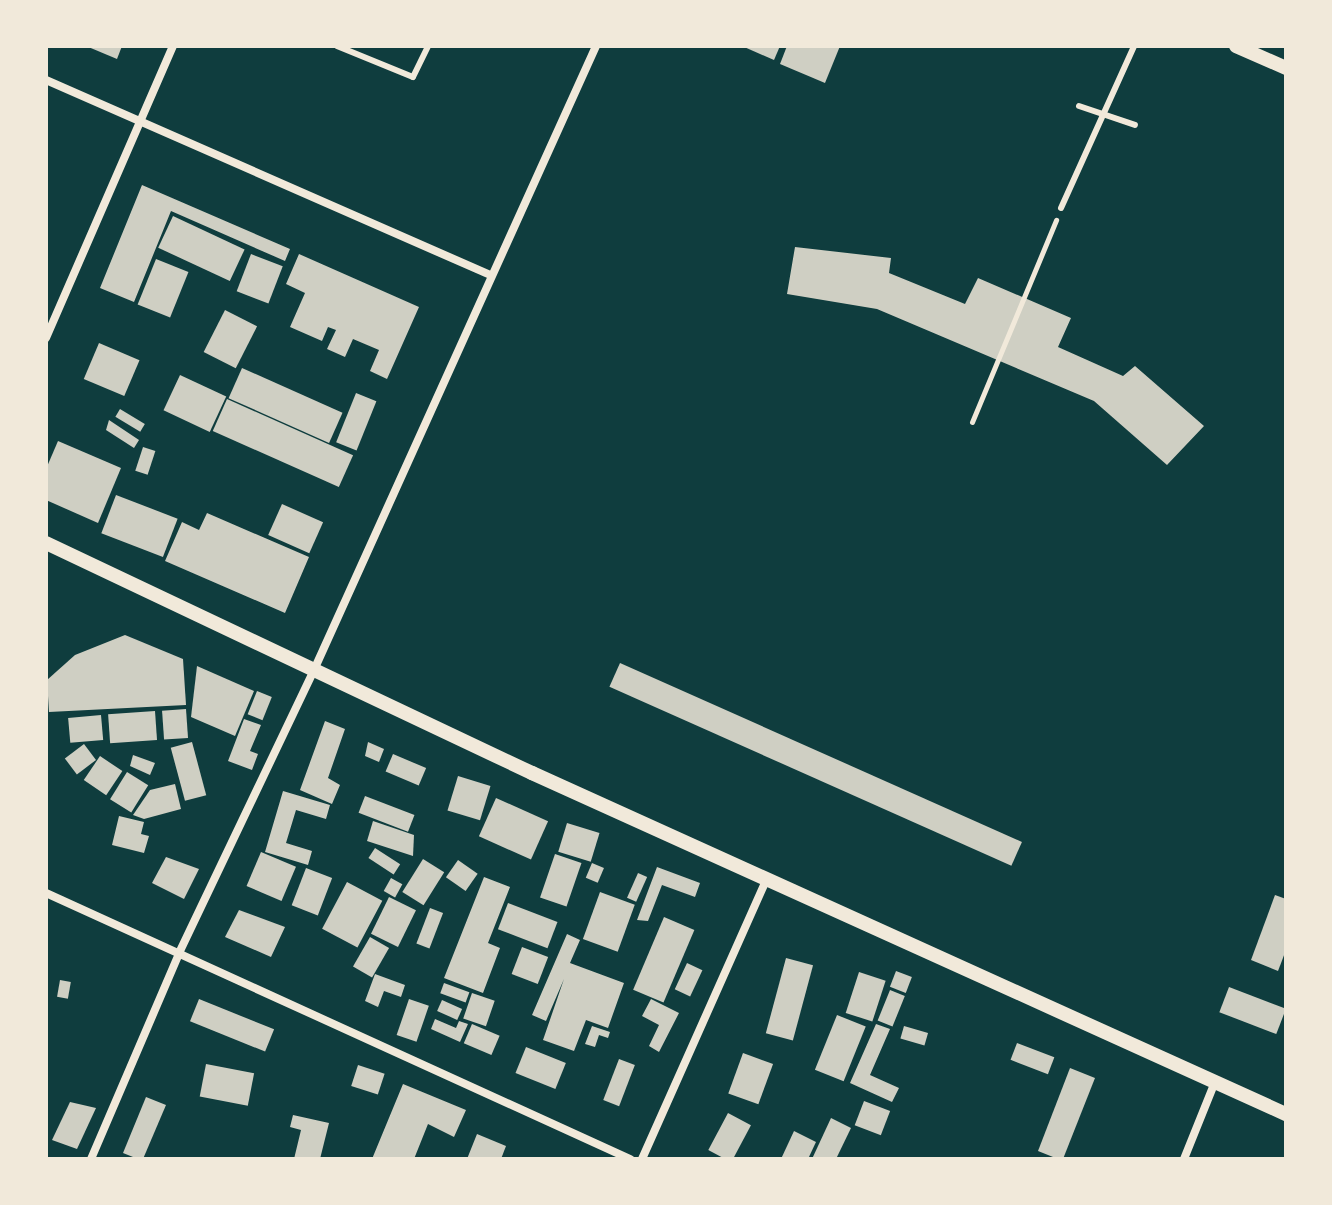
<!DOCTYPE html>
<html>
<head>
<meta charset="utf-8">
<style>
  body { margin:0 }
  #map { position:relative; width:1332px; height:1205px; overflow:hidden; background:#0f3d3e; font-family:"Sofia Sans Condensed",sans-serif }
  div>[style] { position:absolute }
  .building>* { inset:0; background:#cfcfc3; transform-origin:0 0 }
  .path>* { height:5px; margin:-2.5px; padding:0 2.5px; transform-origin:2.5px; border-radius:2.5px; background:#f1e9da }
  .service>* { height:6px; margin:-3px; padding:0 3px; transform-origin:3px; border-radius:3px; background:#f1e9da }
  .minor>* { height:8px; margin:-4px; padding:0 4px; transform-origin:4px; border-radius:4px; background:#f1e9da }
  .tertiary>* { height:14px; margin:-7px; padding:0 7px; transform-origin:7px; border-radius:7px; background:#f1e9da }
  span { translate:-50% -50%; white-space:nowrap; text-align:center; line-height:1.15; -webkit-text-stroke:8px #f1e9da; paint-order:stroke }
  .frame { position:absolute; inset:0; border:48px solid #f1e9da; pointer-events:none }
</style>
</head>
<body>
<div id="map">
  <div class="building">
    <i style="clip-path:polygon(86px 46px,122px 46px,117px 59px)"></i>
    <i style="clip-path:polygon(742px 46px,780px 46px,774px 60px)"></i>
    <i style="clip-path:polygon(787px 46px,840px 46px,825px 83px,780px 64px)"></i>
    <i style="clip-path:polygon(142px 185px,290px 249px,285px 261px,171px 211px,134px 302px,100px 288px)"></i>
    <i style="left:173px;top:216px;width:79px;height:35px;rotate:25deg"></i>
    <i style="clip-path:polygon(795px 247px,891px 258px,889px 273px,965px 304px,978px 278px,1071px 318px,1058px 347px,1123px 376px,1135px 366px,1204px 426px,1167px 465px,1094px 401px,877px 309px,787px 294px)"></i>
    <i style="left:251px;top:254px;width:34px;height:40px;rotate:21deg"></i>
    <i style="clip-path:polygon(299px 254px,419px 307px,387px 379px,370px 371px,379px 350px,353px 339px,345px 357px,327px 349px,336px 330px,328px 327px,322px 341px,290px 327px,305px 293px,286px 284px)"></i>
    <i style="left:156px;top:259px;width:35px;height:49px;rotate:22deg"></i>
    <i style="left:225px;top:310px;width:36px;height:47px;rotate:27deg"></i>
    <i style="left:99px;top:343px;width:44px;height:39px;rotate:23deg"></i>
    <i style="left:242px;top:368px;width:110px;height:33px;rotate:24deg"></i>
    <i style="left:180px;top:375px;width:51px;height:39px;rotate:25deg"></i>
    <i style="left:356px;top:393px;width:22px;height:53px;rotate:22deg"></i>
    <i style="left:227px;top:399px;width:138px;height:35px;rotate:24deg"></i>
    <i style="left:120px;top:409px;width:29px;height:9px;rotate:31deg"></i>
    <i style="clip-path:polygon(109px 420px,139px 440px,134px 448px,106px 430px)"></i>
    <i style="clip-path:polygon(58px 441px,121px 468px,98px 523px,46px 500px,46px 469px)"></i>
    <i style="left:143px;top:447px;width:13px;height:25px;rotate:18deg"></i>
    <i style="left:116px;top:495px;width:66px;height:41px;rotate:21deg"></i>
    <i style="left:282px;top:504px;width:45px;height:34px;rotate:24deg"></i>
    <i style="clip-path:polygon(207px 513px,309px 557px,285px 613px,165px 561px,182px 522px,199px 530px)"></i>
    <i style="clip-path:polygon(125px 635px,183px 659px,186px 705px,49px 712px,47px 680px,75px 655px)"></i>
    <i style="left:620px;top:663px;width:440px;height:26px;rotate:24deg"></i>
    <i style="clip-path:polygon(197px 666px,254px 691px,235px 736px,191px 717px)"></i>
    <i style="left:257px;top:691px;width:16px;height:25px;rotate:22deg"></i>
    <i style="left:186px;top:709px;width:29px;height:24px;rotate:86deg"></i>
    <i style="left:155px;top:711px;width:29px;height:47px;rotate:86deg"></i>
    <i style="left:101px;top:715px;width:25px;height:33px;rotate:85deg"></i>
    <i style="clip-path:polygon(244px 719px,261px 725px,250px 751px,258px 754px,252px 770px,228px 761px)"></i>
    <i style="clip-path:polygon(325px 721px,345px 729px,328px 778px,340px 785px,332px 804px,300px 790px)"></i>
    <i style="left:192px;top:742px;width:55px;height:22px;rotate:75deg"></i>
    <i style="clip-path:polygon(368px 742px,384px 749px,379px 762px,365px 756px)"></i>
    <i style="left:84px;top:744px;width:20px;height:24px;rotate:53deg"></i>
    <i style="left:393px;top:754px;width:36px;height:19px;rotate:23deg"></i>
    <i style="clip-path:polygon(133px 755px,155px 763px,150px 775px,130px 766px)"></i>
    <i style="left:100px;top:756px;width:27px;height:29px;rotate:34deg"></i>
    <i style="left:127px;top:772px;width:25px;height:32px;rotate:32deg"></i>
    <i style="left:458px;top:776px;width:34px;height:36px;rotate:17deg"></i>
    <i style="clip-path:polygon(175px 784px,181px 809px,144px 819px,133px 815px,150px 790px)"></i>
    <i style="clip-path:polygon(283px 791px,330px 805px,326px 819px,296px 810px,286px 843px,312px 851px,308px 865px,265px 852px)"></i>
    <i style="left:365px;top:796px;width:53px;height:18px;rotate:21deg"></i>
    <i style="left:496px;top:798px;width:57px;height:42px;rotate:24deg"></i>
    <i style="clip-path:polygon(119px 816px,144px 822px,141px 834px,149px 836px,144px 853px,112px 845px)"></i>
    <i style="clip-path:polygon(373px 821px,414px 835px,413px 856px,367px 841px)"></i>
    <i style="left:567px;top:823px;width:34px;height:30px;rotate:17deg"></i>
    <i style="left:375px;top:848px;width:30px;height:12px;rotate:33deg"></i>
    <i style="left:261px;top:852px;width:38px;height:37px;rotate:23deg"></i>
    <i style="left:555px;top:854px;width:28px;height:46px;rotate:19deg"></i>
    <i style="clip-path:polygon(166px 857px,199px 869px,184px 899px,152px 883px)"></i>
    <i style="left:423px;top:859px;width:25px;height:39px;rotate:32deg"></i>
    <i style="left:458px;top:860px;width:24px;height:21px;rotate:35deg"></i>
    <i style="left:592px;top:863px;width:13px;height:16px;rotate:23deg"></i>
    <i style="clip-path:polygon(657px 867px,700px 883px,695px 897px,662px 885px,648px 921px,637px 920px)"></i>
    <i style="left:306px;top:868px;width:28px;height:40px;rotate:21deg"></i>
    <i style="left:638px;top:873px;width:10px;height:27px;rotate:24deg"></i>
    <i style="clip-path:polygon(484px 877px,510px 887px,488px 943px,500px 948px,483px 993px,444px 978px)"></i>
    <i style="left:391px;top:878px;width:13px;height:15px;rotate:29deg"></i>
    <i style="left:347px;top:882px;width:40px;height:53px;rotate:28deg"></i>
    <i style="left:600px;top:892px;width:37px;height:50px;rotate:20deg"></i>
    <i style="clip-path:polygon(1275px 895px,1286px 899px,1286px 950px,1278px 971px,1251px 960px)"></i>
    <i style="left:389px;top:897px;width:30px;height:41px;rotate:26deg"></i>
    <i style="left:508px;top:903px;width:53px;height:28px;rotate:21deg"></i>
    <i style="left:430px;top:908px;width:14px;height:38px;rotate:21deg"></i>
    <i style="clip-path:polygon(239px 910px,285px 927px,271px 957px,225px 937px)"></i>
    <i style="left:664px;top:917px;width:33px;height:79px;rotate:23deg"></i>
    <i style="clip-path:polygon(567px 934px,580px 940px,570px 963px,624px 983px,608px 1028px,586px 1020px,574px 1051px,543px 1040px,564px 979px,546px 1021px,532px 1015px)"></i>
    <i style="left:370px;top:937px;width:22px;height:34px;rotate:30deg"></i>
    <i style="left:522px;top:947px;width:28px;height:29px;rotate:21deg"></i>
    <i style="left:786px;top:958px;width:28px;height:78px;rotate:15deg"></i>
    <i style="left:687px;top:963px;width:17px;height:29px;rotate:25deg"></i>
    <i style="left:896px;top:971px;width:17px;height:17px;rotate:21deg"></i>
    <i style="left:859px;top:972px;width:28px;height:43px;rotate:18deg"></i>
    <i style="clip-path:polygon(375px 974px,405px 985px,401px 997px,384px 991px,378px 1007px,365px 1001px)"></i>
    <i style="left:60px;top:980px;width:11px;height:17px;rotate:10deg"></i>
    <i style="left:444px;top:983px;width:27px;height:11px;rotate:20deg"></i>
    <i style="left:1229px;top:987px;width:61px;height:27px;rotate:21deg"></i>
    <i style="left:890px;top:990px;width:16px;height:33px;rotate:22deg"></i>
    <i style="left:472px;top:993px;width:24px;height:27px;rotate:19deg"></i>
    <i style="left:199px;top:999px;width:81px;height:24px;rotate:22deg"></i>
    <i style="left:409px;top:999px;width:21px;height:38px;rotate:19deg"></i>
    <i style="clip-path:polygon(651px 999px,679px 1013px,659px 1052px,649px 1046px,659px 1025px,642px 1016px)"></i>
    <i style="left:442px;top:1000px;width:22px;height:12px;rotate:24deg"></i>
    <i style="left:837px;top:1015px;width:31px;height:59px;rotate:22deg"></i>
    <i style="clip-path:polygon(435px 1019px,456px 1028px,459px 1021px,468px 1024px,460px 1042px,431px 1029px)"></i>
    <i style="left:472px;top:1024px;width:30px;height:21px;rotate:23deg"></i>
    <i style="clip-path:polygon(876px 1024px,890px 1029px,870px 1075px,899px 1088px,892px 1102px,850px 1083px)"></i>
    <i style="clip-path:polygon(592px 1026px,610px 1032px,608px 1038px,599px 1035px,595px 1047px,585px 1044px)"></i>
    <i style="left:904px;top:1026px;width:25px;height:13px;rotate:16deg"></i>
    <i style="left:1017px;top:1043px;width:40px;height:18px;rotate:21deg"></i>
    <i style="left:526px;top:1047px;width:43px;height:28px;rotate:22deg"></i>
    <i style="left:743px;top:1053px;width:32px;height:43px;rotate:20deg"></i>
    <i style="left:619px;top:1059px;width:17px;height:44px;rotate:21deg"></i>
    <i style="left:206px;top:1064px;width:49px;height:33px;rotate:11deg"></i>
    <i style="left:358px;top:1065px;width:28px;height:22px;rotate:18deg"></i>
    <i style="clip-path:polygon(1070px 1068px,1095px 1078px,1063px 1159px,1058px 1159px,1038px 1151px)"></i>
    <i style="clip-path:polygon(403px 1084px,466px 1110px,454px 1137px,428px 1124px,414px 1159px,372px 1159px)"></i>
    <i style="clip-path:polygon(146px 1097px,166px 1105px,143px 1159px,138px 1159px,123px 1153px)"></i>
    <i style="left:864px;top:1101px;width:28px;height:26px;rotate:21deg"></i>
    <i style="clip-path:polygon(70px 1102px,96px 1108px,77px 1149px,52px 1140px)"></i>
    <i style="left:728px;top:1113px;width:26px;height:42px;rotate:28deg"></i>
    <i style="clip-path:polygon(293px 1115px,329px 1123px,320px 1159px,294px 1159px,301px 1130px,290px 1127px)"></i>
    <i style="clip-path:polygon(831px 1118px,851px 1128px,836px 1159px,812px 1159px)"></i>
    <i style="clip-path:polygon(794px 1131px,816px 1142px,808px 1159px,781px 1159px)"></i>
    <i style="clip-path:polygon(477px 1134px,506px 1146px,501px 1159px,467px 1159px)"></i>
  </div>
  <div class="path">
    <i style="left:972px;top:422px;width:219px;rotate:-67.4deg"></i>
  </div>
  <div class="service">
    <i style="left:337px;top:46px;width:82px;rotate:22.2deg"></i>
    <i style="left:413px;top:77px;width:34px;rotate:-64deg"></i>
    <i style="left:1079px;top:106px;width:59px;rotate:18.7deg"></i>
    <i style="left:1061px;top:208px;width:178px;rotate:-65.7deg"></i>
  </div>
  <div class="minor">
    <i style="left:46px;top:80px;width:485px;rotate:23.7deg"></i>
    <i style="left:46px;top:338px;width:318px;rotate:-66.5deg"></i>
    <i style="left:46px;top:893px;width:642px;rotate:24.49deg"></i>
    <i style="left:91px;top:1159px;width:226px;rotate:-66.8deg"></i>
    <i style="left:180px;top:951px;width:311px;rotate:-64.5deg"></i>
    <i style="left:314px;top:670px;width:685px;rotate:-65.68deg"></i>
    <i style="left:642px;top:1159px;width:308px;rotate:-66deg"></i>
    <i style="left:1184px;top:1159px;width:83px;rotate:-68.1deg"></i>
  </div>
  <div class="tertiary">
    <i style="left:1236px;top:46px;width:55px;rotate:23.7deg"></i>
    <i style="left:46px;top:543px;width:538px;rotate:25.33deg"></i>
    <i style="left:532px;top:773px;width:828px;rotate:24.34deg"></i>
  </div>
  <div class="frame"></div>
</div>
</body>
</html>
